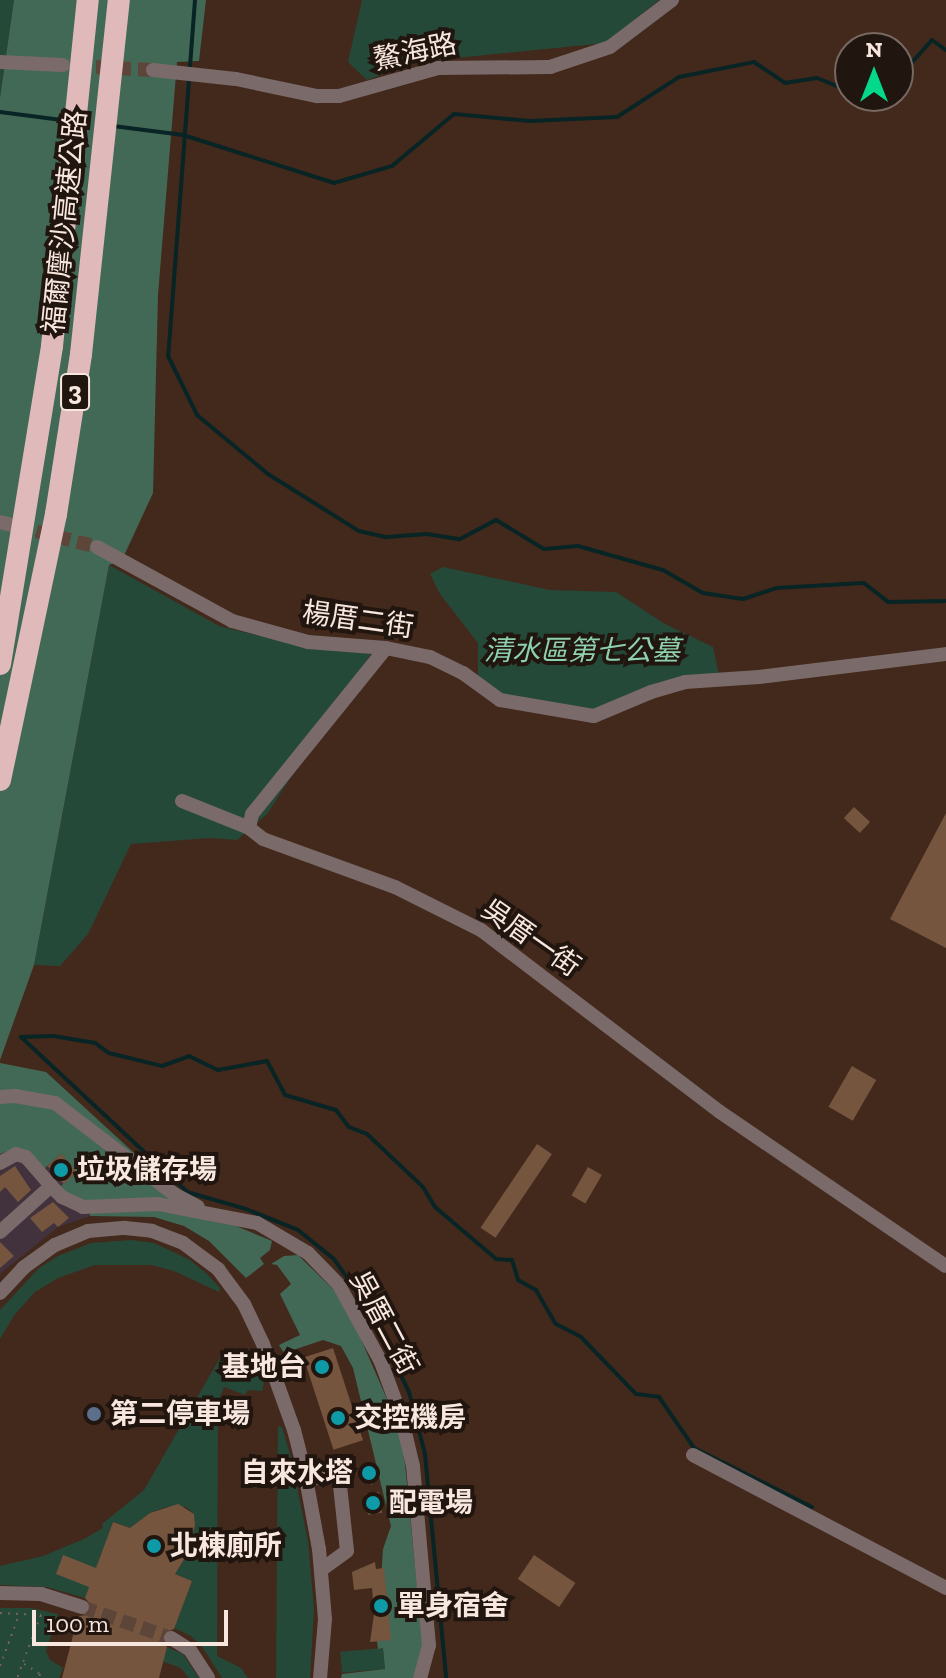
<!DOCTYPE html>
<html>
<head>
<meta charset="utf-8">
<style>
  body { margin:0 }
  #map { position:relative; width:946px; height:1678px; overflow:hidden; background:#42291c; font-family:"Zilla Slab","Noto Sans TC",serif }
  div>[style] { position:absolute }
  .industrial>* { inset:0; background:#42323d }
  .green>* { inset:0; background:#254938; transform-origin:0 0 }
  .forest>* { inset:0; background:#426955 }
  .stream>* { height:4px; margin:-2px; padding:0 2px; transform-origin:2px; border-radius:2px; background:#082424 }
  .building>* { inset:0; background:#76553f; transform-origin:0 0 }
  .minor-tunnel>* { height:14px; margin-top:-7px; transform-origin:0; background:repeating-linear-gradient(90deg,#5d4639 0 14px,transparent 0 21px) }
  .path>* { height:2px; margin-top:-1px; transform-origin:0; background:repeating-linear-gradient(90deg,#796357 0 2px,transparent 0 8px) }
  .minor>* { height:14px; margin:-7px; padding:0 7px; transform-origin:7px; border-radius:7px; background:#7a6a6a }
  .highway>* { height:22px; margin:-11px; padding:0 11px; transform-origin:11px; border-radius:11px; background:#e0baba }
  .dots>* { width:22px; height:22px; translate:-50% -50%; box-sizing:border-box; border:4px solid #21150f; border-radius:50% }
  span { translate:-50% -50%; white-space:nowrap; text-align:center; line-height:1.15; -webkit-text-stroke:8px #21150f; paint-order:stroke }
  .shield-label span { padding:2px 6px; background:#21150f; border:2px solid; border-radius:6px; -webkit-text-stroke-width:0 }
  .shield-label { font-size:26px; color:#f8e7de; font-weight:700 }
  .street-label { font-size:28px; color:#f8e7de }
  .park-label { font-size:28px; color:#8dd1ae; font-style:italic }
  .poi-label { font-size:28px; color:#f8e7de; font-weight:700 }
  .left { translate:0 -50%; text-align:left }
  .right { translate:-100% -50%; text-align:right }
  .north { position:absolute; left:834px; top:32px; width:80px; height:80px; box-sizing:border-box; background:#21150f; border:2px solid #776962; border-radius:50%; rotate:0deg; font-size:22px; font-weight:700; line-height:32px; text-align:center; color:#f8e7de }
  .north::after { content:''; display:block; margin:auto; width:28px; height:36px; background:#04d98b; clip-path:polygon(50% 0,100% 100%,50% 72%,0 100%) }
  .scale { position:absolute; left:32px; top:1610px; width:196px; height:36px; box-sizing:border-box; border:4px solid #f8e7de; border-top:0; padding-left:10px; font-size:24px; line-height:28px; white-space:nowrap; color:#f8e7de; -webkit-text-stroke:6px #21150f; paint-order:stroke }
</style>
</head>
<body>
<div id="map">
  <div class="industrial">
    <i style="clip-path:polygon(16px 1148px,61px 1154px,77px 1172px,90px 1203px,90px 1216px,58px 1227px,0 1274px,0 1154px)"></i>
  </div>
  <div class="green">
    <i style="clip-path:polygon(0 0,14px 0,0 98px)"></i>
    <i style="clip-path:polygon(362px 0,659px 0,606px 43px,416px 62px,367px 80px,348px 62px)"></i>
    <i style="clip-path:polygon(109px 565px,219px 626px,302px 646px,371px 654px,267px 814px,237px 840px,210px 838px,131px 844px,88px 934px,60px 966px,34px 965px)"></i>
    <i style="clip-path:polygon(443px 567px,550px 590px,616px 592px,665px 624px,713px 647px,719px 675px,660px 682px,588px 712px,506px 696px,478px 678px,478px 643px,440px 594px,430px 574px)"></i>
    <i style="clip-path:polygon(131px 1240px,154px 1243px,190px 1260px,208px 1275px,220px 1288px,219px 1292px,174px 1271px,151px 1265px,95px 1265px,58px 1278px,35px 1292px,15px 1314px,0 1339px,0 1310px,39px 1268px,58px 1256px,91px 1243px)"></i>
    <i style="clip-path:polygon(221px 1356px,258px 1370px,264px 1383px,262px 1391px,248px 1390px,245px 1395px,224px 1387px,218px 1402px,217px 1656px,241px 1668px,248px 1678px,222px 1678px,203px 1648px,191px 1636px,174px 1628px,192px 1581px,175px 1574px,188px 1553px,195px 1525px,194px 1514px,186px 1507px,166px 1507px,150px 1513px,131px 1528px,113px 1522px,85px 1598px,47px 1587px,0 1585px,0 1566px,43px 1556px,84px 1539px,103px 1528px,102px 1524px,144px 1490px)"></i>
    <i style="clip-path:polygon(278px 1426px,282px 1427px,292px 1461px,308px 1541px,314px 1609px,310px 1678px,276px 1678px)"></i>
    <i style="clip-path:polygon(0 1608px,30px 1608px,58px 1614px,46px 1651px,50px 1660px,63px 1668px,59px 1678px,0 1678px)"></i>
    <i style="clip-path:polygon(167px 1647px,183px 1654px,199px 1678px,189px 1678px,181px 1668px,162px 1661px)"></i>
    <i style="left:383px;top:1648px;width:21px;height:43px;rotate:85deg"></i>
  </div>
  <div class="forest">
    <i style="clip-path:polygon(14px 0,206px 0,199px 61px,177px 62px,158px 295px,153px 493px,122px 560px,109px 565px,34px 965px,0 1060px,0 98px)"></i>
    <i style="clip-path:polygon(0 1063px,46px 1072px,207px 1220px,236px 1226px,272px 1241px,270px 1250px,260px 1258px,264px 1264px,246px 1278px,209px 1241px,184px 1226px,154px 1217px,90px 1216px,90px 1203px,70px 1196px,61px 1186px,76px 1172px,61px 1154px,45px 1168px,29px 1153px,16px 1148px,0 1154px)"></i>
    <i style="clip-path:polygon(298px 1255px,335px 1291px,360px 1337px,397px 1422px,405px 1464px,422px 1637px,423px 1657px,414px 1678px,341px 1678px,342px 1674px,385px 1669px,383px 1648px,378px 1649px,377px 1641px,383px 1549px,391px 1526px,353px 1368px,341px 1346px,323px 1340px,284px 1353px,279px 1345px,300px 1335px,280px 1294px,291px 1284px,277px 1265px,271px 1264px,284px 1256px)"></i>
  </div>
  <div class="stream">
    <i style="left:195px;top:0;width:357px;rotate:94.3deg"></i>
    <i style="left:168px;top:356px;width:66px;rotate:63.8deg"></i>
    <i style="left:197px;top:415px;width:92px;rotate:39.7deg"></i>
    <i style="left:268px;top:474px;width:107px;rotate:32.1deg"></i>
    <i style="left:359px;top:531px;width:28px;rotate:13deg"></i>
    <i style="left:386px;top:537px;width:41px;rotate:-4.2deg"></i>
    <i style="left:427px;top:534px;width:33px;rotate:9deg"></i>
    <i style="left:460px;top:539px;width:41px;rotate:-27.8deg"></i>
    <i style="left:496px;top:520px;width:56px;rotate:31.1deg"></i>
    <i style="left:544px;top:549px;width:34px;rotate:-5deg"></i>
    <i style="left:578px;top:546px;width:88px;rotate:15.8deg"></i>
    <i style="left:663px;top:570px;width:46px;rotate:29.9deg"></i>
    <i style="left:703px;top:593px;width:40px;rotate:8.5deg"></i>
    <i style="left:743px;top:599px;width:35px;rotate:-18deg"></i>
    <i style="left:776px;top:588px;width:88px;rotate:-3.3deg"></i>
    <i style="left:864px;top:583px;width:31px;rotate:38deg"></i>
    <i style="left:888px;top:602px;width:58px;rotate:-1deg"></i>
    <i style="left:898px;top:78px;width:51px;rotate:-48.2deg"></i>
    <i style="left:932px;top:40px;width:17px;rotate:36deg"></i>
    <i style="left:862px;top:96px;width:16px;rotate:22deg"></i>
    <i style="left:877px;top:102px;width:8px;rotate:-50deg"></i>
    <i style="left:0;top:112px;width:70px;rotate:7.4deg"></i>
    <i style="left:113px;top:126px;width:71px;rotate:7.3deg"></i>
    <i style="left:183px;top:135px;width:158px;rotate:17.6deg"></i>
    <i style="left:334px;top:183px;width:60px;rotate:-16.3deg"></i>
    <i style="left:392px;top:166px;width:81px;rotate:-40deg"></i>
    <i style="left:454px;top:114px;width:76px;rotate:5.3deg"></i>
    <i style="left:530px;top:121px;width:87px;rotate:-2.6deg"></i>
    <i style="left:617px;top:117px;width:74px;rotate:-32.8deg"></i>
    <i style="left:679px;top:77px;width:76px;rotate:-11.3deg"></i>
    <i style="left:754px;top:62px;width:37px;rotate:34deg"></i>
    <i style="left:785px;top:83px;width:32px;rotate:-9deg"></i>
    <i style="left:817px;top:78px;width:35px;rotate:22deg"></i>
    <i style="left:21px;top:1037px;width:32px;rotate:-2deg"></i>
    <i style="left:53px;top:1036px;width:43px;rotate:9.5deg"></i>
    <i style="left:95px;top:1043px;width:17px;rotate:36deg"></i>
    <i style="left:109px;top:1053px;width:55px;rotate:13.8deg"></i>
    <i style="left:162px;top:1066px;width:29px;rotate:-20deg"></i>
    <i style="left:189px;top:1056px;width:32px;rotate:26deg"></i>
    <i style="left:218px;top:1070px;width:50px;rotate:-10.4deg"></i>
    <i style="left:267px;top:1061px;width:38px;rotate:62deg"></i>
    <i style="left:285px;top:1095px;width:53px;rotate:16.4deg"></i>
    <i style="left:336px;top:1110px;width:21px;rotate:53deg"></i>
    <i style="left:349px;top:1127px;width:19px;rotate:21deg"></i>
    <i style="left:367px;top:1134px;width:77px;rotate:43.4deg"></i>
    <i style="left:423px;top:1187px;width:23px;rotate:59deg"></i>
    <i style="left:435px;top:1207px;width:80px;rotate:40.4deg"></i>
    <i style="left:496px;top:1259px;width:16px;rotate:4deg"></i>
    <i style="left:512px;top:1260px;width:21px;rotate:73deg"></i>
    <i style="left:518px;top:1280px;width:21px;rotate:29deg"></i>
    <i style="left:536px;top:1290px;width:39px;rotate:60deg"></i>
    <i style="left:556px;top:1324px;width:28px;rotate:27deg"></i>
    <i style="left:581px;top:1337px;width:79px;rotate:46deg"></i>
    <i style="left:636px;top:1394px;width:23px;rotate:7deg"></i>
    <i style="left:659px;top:1397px;width:62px;rotate:55.5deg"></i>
    <i style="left:694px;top:1448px;width:132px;rotate:26.6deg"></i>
    <i style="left:21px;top:1037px;width:227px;rotate:43deg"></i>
    <i style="left:187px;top:1192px;width:61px;rotate:16.1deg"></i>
    <i style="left:246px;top:1209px;width:56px;rotate:22deg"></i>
    <i style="left:298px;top:1230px;width:46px;rotate:38.9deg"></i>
    <i style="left:334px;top:1259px;width:63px;rotate:55.3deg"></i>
    <i style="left:370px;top:1311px;width:90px;rotate:64.3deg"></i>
    <i style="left:409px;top:1392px;width:64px;rotate:75.5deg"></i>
    <i style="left:425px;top:1454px;width:225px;rotate:84.6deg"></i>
  </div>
  <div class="building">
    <i style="left:854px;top:807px;width:22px;height:15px;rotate:43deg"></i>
    <i style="clip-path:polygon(946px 813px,946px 948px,890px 919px)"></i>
    <i style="left:852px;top:1066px;width:28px;height:47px;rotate:30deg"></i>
    <i style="left:537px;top:1144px;width:18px;height:101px;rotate:34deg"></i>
    <i style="left:61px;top:1154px;width:24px;height:18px;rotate:48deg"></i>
    <i style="clip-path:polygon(15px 1166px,31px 1190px,18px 1202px,5px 1187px,0 1192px,0 1176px)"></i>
    <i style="left:588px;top:1167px;width:16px;height:33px;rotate:30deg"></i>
    <i style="clip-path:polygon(53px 1202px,69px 1218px,58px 1227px,54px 1223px,42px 1232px,30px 1218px)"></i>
    <i style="clip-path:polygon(0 1242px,14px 1256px,0 1268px)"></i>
    <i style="left:333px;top:1348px;width:97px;height:31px;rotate:72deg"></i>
    <i style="clip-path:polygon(369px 1465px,376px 1471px,372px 1485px,361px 1475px,362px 1468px)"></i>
    <i style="left:379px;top:1492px;width:21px;height:14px;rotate:82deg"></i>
    <i style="clip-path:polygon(178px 1504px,194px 1514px,195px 1525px,188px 1553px,175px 1574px,192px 1581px,174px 1629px,162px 1633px,162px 1642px,167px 1647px,159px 1678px,62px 1678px,78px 1616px,88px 1615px,92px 1606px,85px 1598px,89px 1587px,56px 1574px,63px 1555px,96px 1568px,113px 1522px,130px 1528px,150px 1513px)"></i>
    <i style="left:534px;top:1555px;width:50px;height:29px;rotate:34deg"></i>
    <i style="clip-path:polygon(375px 1562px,376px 1569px,384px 1568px,391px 1640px,370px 1642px,374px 1614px,372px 1588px,354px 1590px,352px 1572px)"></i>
  </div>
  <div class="minor-tunnel">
    <i style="left:75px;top:66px;width:78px;rotate:2.9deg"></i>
    <i style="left:16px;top:526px;width:84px;rotate:14.5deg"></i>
    <i style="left:82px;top:1607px;width:94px;rotate:19.2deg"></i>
  </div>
  <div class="path">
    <i style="left:0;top:1613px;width:41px;rotate:2.8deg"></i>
    <i style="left:41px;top:1615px;width:67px;rotate:110.9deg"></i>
    <i style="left:24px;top:1664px;width:19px;rotate:32deg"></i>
    <i style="left:40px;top:1674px;width:4px;rotate:104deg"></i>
    <i style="left:0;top:1666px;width:54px;rotate:-69.6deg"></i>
  </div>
  <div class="minor">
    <i style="left:0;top:62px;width:63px;rotate:2.7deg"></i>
    <i style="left:153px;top:70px;width:83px;rotate:6.2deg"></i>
    <i style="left:236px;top:79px;width:83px;rotate:11.9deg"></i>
    <i style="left:317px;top:96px;width:22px"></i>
    <i style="left:339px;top:96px;width:103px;rotate:-15.8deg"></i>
    <i style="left:438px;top:68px;width:112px;rotate:-0.5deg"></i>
    <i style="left:550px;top:67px;width:63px;rotate:-18.4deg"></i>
    <i style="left:610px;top:47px;width:78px;rotate:-37.2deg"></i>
    <i style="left:0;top:522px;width:12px;rotate:14deg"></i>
    <i style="left:97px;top:547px;width:154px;rotate:28.7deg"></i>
    <i style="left:232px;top:621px;width:79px;rotate:15.4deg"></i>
    <i style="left:308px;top:642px;width:78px;rotate:4.4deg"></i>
    <i style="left:386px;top:648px;width:45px;rotate:11.6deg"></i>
    <i style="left:430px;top:657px;width:37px;rotate:26deg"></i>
    <i style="left:463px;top:673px;width:46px;rotate:36.1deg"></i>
    <i style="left:500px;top:700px;width:95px;rotate:9.7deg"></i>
    <i style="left:594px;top:716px;width:62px;rotate:-22.8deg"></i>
    <i style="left:651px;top:692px;width:35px;rotate:-16deg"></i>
    <i style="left:685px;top:682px;width:74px;rotate:-3.9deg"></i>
    <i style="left:759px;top:677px;width:188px;rotate:-7deg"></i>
    <i style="left:386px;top:648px;width:213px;rotate:128.9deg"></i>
    <i style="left:252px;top:814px;width:14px;rotate:102deg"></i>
    <i style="left:249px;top:828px;width:18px;rotate:38deg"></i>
    <i style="left:263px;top:839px;width:140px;rotate:20deg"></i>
    <i style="left:395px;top:887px;width:96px;rotate:26.6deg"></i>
    <i style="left:481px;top:930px;width:300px;rotate:37.3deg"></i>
    <i style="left:720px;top:1112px;width:273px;rotate:34.3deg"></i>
    <i style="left:182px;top:801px;width:72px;rotate:21.9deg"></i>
    <i style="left:0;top:1097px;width:15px;rotate:-4deg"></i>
    <i style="left:15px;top:1096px;width:41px;rotate:9.9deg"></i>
    <i style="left:55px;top:1103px;width:150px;rotate:37.4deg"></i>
    <i style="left:174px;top:1194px;width:27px;rotate:28deg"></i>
    <i style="left:0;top:1163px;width:18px;rotate:-29deg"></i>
    <i style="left:16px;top:1154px;width:10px;rotate:17deg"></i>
    <i style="left:26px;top:1157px;width:38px;rotate:49deg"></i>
    <i style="left:0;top:1232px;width:69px;rotate:-42deg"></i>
    <i style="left:51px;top:1186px;width:16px;rotate:45deg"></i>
    <i style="left:62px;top:1197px;width:23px;rotate:25deg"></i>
    <i style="left:83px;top:1207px;width:75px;rotate:-2.3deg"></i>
    <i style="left:158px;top:1204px;width:101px;rotate:10.9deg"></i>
    <i style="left:257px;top:1223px;width:59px;rotate:30.5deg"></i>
    <i style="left:308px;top:1253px;width:45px;rotate:45.9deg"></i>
    <i style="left:339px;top:1285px;width:88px;rotate:61.4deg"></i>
    <i style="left:381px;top:1362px;width:58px;rotate:69.7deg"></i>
    <i style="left:401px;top:1416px;width:51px;rotate:76.5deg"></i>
    <i style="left:413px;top:1466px;width:180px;rotate:84.9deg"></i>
    <i style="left:429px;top:1645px;width:34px;rotate:105deg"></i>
    <i style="left:0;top:1293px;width:34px;rotate:-47deg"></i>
    <i style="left:23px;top:1268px;width:39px;rotate:-36deg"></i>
    <i style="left:55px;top:1245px;width:36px;rotate:-23deg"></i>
    <i style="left:88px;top:1231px;width:37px;rotate:-5deg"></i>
    <i style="left:125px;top:1228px;width:27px;rotate:6deg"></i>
    <i style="left:152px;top:1231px;width:33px;rotate:21deg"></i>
    <i style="left:183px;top:1243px;width:44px;rotate:36.6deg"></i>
    <i style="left:218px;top:1269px;width:44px;rotate:53.4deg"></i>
    <i style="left:244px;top:1304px;width:44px;rotate:64.6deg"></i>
    <i style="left:263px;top:1344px;width:91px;rotate:70.2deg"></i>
    <i style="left:294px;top:1430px;width:44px;rotate:75.7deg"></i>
    <i style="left:305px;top:1473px;width:77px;rotate:79.6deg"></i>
    <i style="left:319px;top:1549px;width:70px;rotate:85.1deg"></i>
    <i style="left:325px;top:1619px;width:59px;rotate:94.8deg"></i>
    <i style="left:693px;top:1455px;width:286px;rotate:27.7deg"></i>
    <i style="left:306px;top:1479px;width:33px;rotate:-5deg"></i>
    <i style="left:339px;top:1476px;width:75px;rotate:83.9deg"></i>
    <i style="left:347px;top:1551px;width:32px;rotate:144deg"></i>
    <i style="left:0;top:1593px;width:41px;rotate:1.4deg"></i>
    <i style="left:41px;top:1594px;width:43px;rotate:17.6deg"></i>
    <i style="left:171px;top:1638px;width:22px;rotate:32deg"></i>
    <i style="left:190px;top:1650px;width:33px;rotate:57deg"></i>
  </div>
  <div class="highway">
    <i style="left:0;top:664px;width:322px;rotate:-80.7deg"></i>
    <i style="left:52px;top:346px;width:348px;rotate:-84.1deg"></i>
    <i style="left:0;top:780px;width:272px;rotate:-78.1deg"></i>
    <i style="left:56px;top:514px;width:162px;rotate:-81.1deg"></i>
    <i style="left:81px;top:354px;width:356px;rotate:-83.9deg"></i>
  </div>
  <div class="dots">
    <i style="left:61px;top:1170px;background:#0f9aa8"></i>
    <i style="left:322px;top:1367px;background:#0f9aa8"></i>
    <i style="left:94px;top:1414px;background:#5c6f8a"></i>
    <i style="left:338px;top:1418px;background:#0f9aa8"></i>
    <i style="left:369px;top:1473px;background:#0f9aa8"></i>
    <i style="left:373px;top:1503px;background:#0f9aa8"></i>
    <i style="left:154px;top:1546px;background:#0f9aa8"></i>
    <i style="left:381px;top:1606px;background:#0f9aa8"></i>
  </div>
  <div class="shield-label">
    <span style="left:75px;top:392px">3</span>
  </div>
  <div class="street-label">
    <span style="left:415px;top:52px;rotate:-12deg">鰲海路</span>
    <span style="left:65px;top:222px;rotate:-84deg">福爾摩沙高速公路</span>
    <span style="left:358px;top:620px;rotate:8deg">楊厝二街</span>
    <span style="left:531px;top:938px;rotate:35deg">吳厝一街</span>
    <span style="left:384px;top:1323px;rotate:62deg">吳厝二街</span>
  </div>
  <div class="park-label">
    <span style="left:582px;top:651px">清水區第七公墓</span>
  </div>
  <div class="poi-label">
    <span class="left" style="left:77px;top:1170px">垃圾儲存場</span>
    <span class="right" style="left:306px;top:1367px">基地台</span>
    <span class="left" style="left:110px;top:1414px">第二停車場</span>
    <span class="left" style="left:354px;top:1418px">交控機房</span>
    <span class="right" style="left:353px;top:1473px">自來水塔</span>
    <span class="left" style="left:389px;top:1503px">配電場</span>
    <span class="left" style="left:170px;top:1546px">北棟廁所</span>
    <span class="left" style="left:397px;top:1606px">單身宿舍</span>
  </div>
  <div class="north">N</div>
  <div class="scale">100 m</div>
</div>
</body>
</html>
